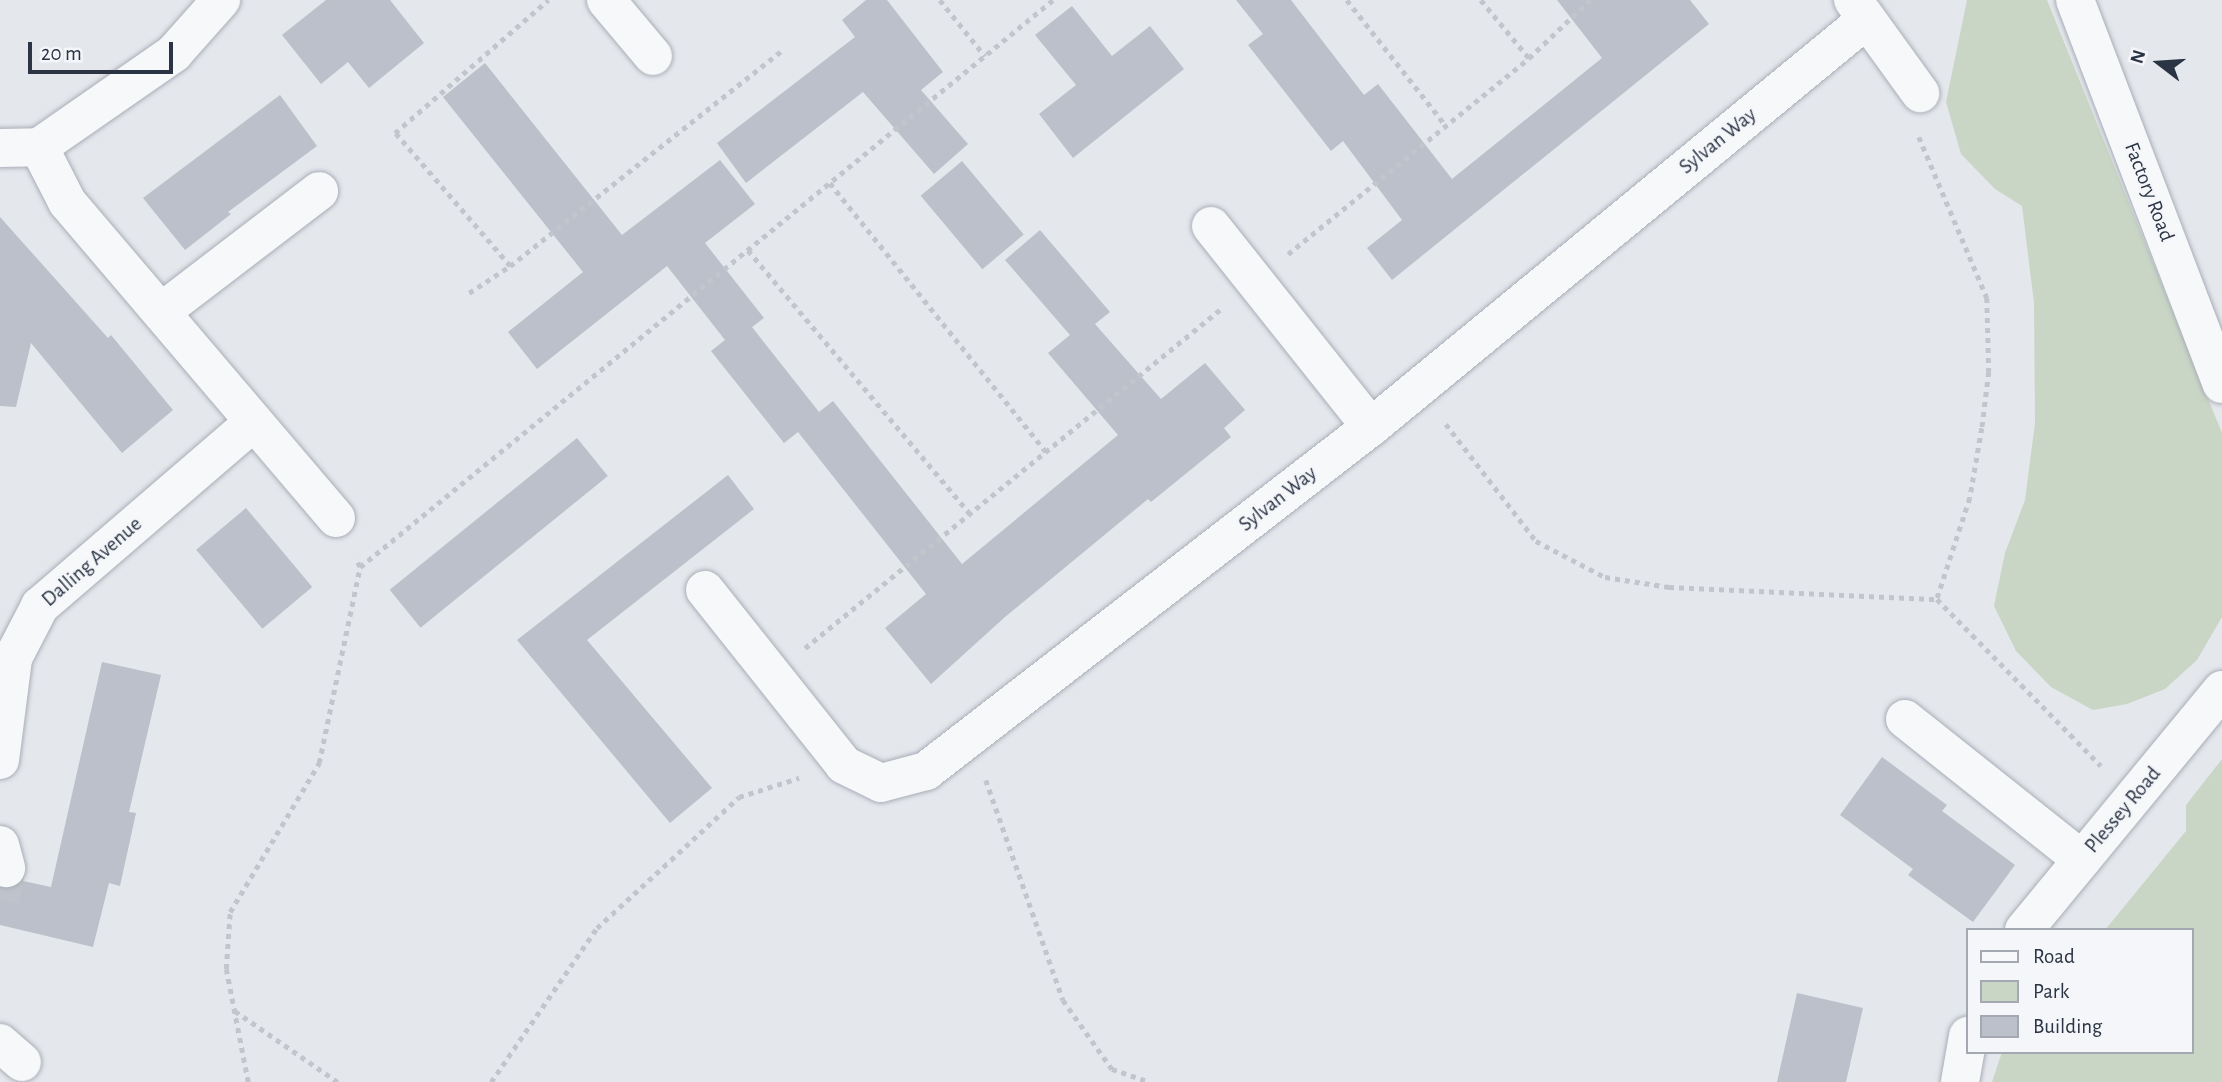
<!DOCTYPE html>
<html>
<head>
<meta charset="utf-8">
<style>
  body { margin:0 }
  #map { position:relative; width:2222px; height:1082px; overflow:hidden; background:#e4e7ec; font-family:"Alegreya Sans",sans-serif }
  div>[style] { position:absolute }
  .green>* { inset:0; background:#c9d6c5 }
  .building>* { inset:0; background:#bbc0ca; transform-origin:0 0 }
  .minor-tunnel>* { height:38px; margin-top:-19px; transform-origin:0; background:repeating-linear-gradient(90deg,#bfc3cb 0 38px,transparent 0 57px) }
  .path>* { height:4.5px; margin-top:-2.25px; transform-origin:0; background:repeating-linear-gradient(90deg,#c2c5cb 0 5px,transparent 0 10px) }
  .roads { filter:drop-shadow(0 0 2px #a9aeb7) drop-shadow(0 0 2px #a9aeb7) }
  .minor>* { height:38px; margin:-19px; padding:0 19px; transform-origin:19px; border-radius:19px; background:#f7f8fa }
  span { translate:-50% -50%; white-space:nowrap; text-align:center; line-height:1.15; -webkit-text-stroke:5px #f4f6f9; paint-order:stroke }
  .street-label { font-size:21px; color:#2b3445 }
  .legend { position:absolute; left:1966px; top:928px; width:228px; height:126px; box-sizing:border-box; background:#f4f6f9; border:2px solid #a4a8b1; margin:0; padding:9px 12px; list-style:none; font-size:21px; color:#2b3445 }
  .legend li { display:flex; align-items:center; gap:14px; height:35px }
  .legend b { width:35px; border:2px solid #a4a8b1 }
  .north { position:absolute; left:2124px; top:28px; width:70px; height:70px; -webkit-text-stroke:5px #f4f6f9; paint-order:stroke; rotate:287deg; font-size:19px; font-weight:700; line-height:28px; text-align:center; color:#2b3445 }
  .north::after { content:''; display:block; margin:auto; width:24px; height:32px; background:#2b3445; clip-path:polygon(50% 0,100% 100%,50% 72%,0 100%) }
  .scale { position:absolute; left:28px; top:42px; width:145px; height:32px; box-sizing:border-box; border:4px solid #2b3445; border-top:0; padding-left:9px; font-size:21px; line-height:24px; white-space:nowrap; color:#2b3445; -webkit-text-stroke:5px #f4f6f9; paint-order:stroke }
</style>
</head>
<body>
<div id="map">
  <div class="green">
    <i style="clip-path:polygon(1967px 0,2047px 0,2222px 433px,2222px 617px,2197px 660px,2165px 689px,2127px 704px,2093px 710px,2051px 687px,2016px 651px,1994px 606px,2005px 553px,2025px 500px,2035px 423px,2034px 303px,2022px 206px,1995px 189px,1961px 154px,1946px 102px)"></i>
    <i style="clip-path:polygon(2222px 759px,2222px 1082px,1992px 1082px,2002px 1052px,2192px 1052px,2192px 930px,2105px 930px,2186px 831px,2186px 805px)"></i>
  </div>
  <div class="building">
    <i style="clip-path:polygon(326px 0,390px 0,424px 43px,369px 88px,348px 62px,321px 84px,282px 35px)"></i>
    <i style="clip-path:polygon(866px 0,887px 0,943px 72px,921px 90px,968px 144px,934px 174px,863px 92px,746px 183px,717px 143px,855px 37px,842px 20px)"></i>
    <i style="clip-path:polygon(1236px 0,1291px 0,1364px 95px,1378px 84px,1452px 179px,1602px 58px,1557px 0,1690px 0,1709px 24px,1392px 280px,1367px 248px,1402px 220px,1343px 141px,1331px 151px,1248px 45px,1263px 34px)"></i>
    <i style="clip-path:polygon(1072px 6px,1112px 56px,1150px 26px,1184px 69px,1073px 158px,1039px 114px,1076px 85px,1035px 35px)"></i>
    <i style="clip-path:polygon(485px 63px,622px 235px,720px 160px,755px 204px,705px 243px,764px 318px,752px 327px,819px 412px,833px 401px,962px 564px,1118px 435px,1048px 353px,1070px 335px,1005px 260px,1040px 230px,1110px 312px,1095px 324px,1161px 399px,1205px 363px,1245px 410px,1224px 428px,1231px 437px,1151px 502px,1148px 499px,1005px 617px,931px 684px,885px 628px,926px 594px,798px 432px,784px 443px,711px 351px,725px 340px,667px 266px,537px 369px,508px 332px,583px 272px,443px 97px)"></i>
    <i style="clip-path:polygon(280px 95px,317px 146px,228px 212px,231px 214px,185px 250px,143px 198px)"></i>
    <i style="left:962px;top:161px;width:96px;height:54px;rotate:50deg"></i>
    <i style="clip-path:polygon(0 217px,108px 338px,111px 335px,173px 410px,122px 453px,31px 343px,16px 407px,0 406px)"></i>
    <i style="left:577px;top:438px;width:49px;height:241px;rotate:51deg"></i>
    <i style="clip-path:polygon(728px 475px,754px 509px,587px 640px,712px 788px,670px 823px,517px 640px)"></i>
    <i style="left:246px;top:508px;width:103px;height:65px;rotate:50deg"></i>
    <i style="clip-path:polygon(102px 662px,161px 675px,129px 812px,136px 813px,120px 886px,109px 883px,93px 947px,0 925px,0 889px,12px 889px,23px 881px,51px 887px)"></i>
    <i style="clip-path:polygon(1882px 757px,1947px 805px,1942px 811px,2015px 865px,1973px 922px,1908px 875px,1913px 869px,1840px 815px)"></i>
    <i style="clip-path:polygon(1797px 993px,1863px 1008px,1846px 1082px,1777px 1082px)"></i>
  </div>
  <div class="minor-tunnel">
    <i style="left:0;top:900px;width:33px;rotate:-79deg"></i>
  </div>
  <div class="path">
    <i style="left:940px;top:0;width:72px;rotate:51.2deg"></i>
    <i style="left:1347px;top:0;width:160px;rotate:51.8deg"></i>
    <i style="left:1481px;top:0;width:75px;rotate:50.4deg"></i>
    <i style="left:1919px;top:137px;width:175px;rotate:67.1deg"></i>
    <i style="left:1987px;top:298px;width:74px;rotate:88.5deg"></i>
    <i style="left:1989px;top:372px;width:56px;rotate:97.1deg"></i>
    <i style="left:1982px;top:428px;width:71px;rotate:99.7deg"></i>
    <i style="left:1970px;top:498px;width:106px;rotate:108.1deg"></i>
    <i style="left:830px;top:183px;width:345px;rotate:51.2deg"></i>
    <i style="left:748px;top:250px;width:345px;rotate:49.9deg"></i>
    <i style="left:1288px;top:254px;width:311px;rotate:-39.1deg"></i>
    <i style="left:1529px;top:58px;width:84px;rotate:-43.6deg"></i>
    <i style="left:510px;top:266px;width:176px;rotate:-130.8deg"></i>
    <i style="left:395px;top:133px;width:203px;rotate:-41deg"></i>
    <i style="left:469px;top:293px;width:49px;rotate:-33.4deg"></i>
    <i style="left:510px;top:266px;width:346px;rotate:-38.4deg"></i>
    <i style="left:1446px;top:424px;width:148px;rotate:52.4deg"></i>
    <i style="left:1536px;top:541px;width:78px;rotate:27.6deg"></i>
    <i style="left:1605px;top:577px;width:65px;rotate:8.9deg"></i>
    <i style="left:1669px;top:587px;width:268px;rotate:2.6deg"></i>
    <i style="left:1937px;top:599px;width:234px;rotate:45.5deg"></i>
    <i style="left:360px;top:567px;width:895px;rotate:-39.29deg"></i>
    <i style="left:805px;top:648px;width:538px;rotate:-39.19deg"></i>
    <i style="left:986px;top:780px;width:233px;rotate:70.7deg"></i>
    <i style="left:1063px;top:1000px;width:85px;rotate:54.6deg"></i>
    <i style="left:1112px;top:1069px;width:39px;rotate:19deg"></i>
    <i style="left:235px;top:1011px;width:125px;rotate:34.6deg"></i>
    <i style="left:248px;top:1082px;width:115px;rotate:-101deg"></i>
    <i style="left:226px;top:969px;width:57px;rotate:-86deg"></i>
    <i style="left:230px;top:912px;width:174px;rotate:-59.1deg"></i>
    <i style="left:319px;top:763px;width:200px;rotate:-78.2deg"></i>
    <i style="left:360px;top:567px;width:10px;rotate:-119deg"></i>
    <i style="left:491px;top:1082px;width:187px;rotate:-55.5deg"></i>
    <i style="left:597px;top:928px;width:193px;rotate:-42.7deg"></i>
    <i style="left:739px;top:797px;width:63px;rotate:-17.6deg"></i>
  </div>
  <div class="roads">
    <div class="minor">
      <i style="left:606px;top:0;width:73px;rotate:50deg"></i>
      <i style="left:1853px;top:0;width:115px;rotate:54.2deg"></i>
      <i style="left:2075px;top:0;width:411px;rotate:69.1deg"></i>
      <i style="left:39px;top:147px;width:62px;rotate:63deg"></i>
      <i style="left:67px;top:202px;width:415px;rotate:49.6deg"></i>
      <i style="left:0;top:148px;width:39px;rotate:-1deg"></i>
      <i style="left:39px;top:147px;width:165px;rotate:-34.8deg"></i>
      <i style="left:174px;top:53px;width:71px;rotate:-48.4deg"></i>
      <i style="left:1211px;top:226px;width:257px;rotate:51.5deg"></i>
      <i style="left:161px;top:312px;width:199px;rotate:-37.4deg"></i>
      <i style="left:705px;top:590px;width:223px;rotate:51.5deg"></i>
      <i style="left:844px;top:765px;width:41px;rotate:25.9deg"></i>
      <i style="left:881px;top:783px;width:47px;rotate:-14.9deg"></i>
      <i style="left:926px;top:771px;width:562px;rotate:-37.71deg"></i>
      <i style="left:1371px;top:427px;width:639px;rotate:-39.42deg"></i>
      <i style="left:1905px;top:719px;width:226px;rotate:38.5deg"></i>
      <i style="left:0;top:760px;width:103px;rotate:-82.7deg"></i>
      <i style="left:13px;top:658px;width:59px;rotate:-62.6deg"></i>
      <i style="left:40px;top:606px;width:282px;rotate:-40.7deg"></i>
      <i style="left:0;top:845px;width:24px;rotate:75deg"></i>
      <i style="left:2024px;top:930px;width:311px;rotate:-50.5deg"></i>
      <i style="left:0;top:1043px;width:29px;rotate:41deg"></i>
      <i style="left:1960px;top:1082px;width:47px;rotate:-80.1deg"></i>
    </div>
  </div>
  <div class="street-label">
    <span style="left:1718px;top:141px;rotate:-39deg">Sylvan Way</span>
    <span style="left:2149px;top:192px;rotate:69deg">Factory Road</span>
    <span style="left:1278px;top:499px;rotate:-38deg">Sylvan Way</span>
    <span style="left:92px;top:562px;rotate:-41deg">Dalling Avenue</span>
    <span style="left:2123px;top:810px;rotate:-50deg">Plessey Road</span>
  </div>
  <ul class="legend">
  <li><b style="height:9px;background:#f7f8fa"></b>Road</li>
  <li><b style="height:19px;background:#c9d6c5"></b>Park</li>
  <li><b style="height:19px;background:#bbc0ca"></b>Building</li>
  </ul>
  <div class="north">N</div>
  <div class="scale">20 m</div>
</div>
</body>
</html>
